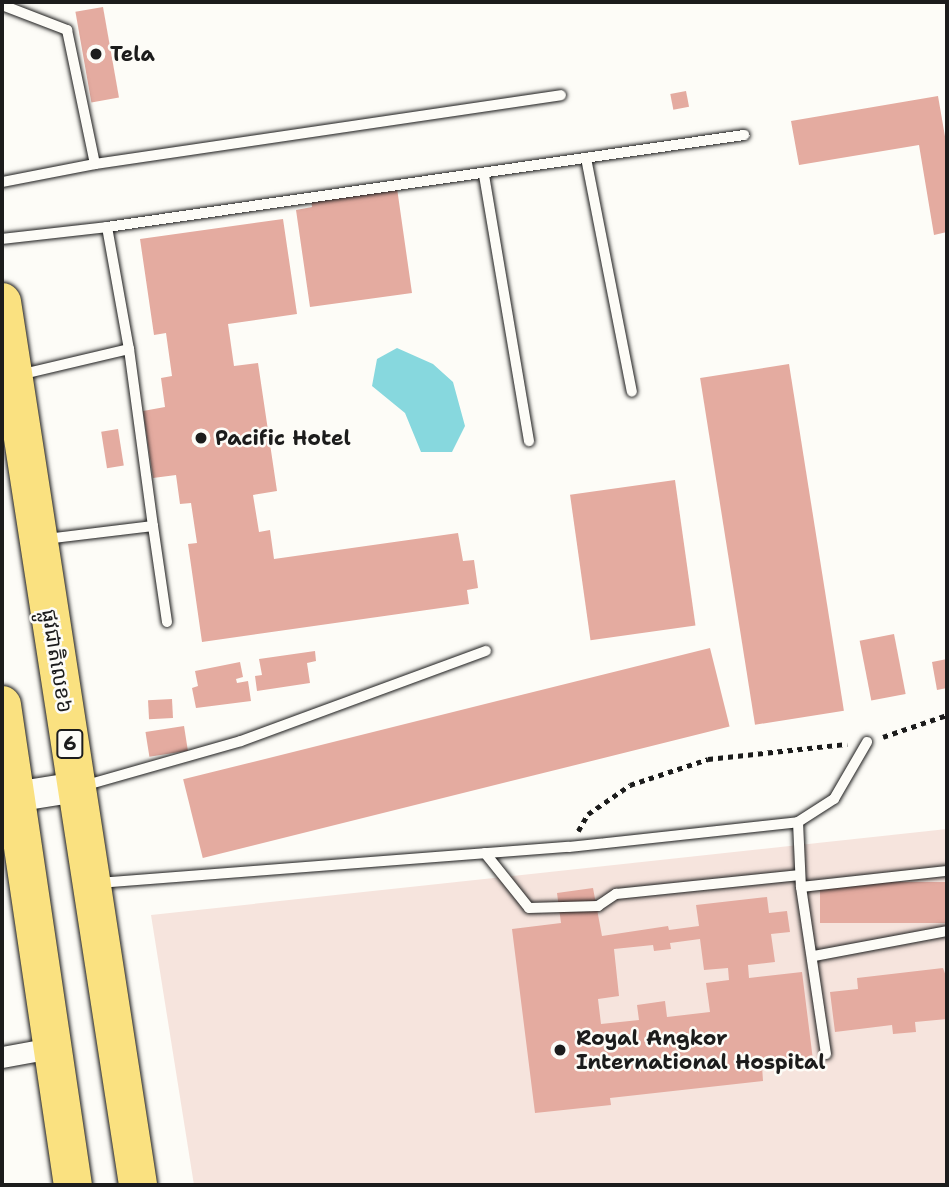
<!DOCTYPE html>
<html>
<head>
<meta charset="utf-8">
<style>
  body { margin:0 }
  #map { position:relative; width:949px; height:1187px; overflow:hidden; background:#fdfcf7; font-family:"Shantell Sans","Noto Sans Khmer",sans-serif }
  div>[style] { position:absolute }
  .built>* { inset:0; background:#f6e4dd }
  .water>* { inset:0; background:#87d8de }
  .building>* { inset:0; background:#e4aba0; transform-origin:0 0 }
  .path>* { height:4.5px; margin-top:-2.25px; transform-origin:0; background:repeating-linear-gradient(90deg,#1c1c1c 0 5px,transparent 0 10px) }
  .roads { filter:drop-shadow(0 0 2px #1c1c1c) drop-shadow(0 0 2px #1c1c1c) }
  .lane>* { height:10px; margin:-5px; padding:0 5px; transform-origin:5px; border-radius:5px; background:#fdfcf7 }
  .street>* { height:21px; margin:-10.5px; padding:0 10.5px; transform-origin:10.5px; border-radius:10.5px; background:#fdfcf7 }
  .secondary>* { height:30px; margin:-15px; padding:0 15px; transform-origin:15px; border-radius:15px; background:#fdfcf7 }
  .highway>* { height:38px; margin:-19px; padding:0 19px; transform-origin:19px; border-radius:19px; background:#fae180 }
  .dots>* { width:19px; height:19px; translate:-50% -50%; box-sizing:border-box; border:4px solid #fdfcf7; border-radius:50% }
  span { translate:-50% -50%; white-space:nowrap; text-align:center; line-height:1.15; -webkit-text-stroke:5px #fdfcf7; paint-order:stroke }
  .shield-label span { padding:2px 5px; background:#fdfcf7; border:2px solid; border-radius:5px; -webkit-text-stroke-width:0 }
  .shield-label { font-size:19px; color:#1c1c1c; font-weight:700 }
  .poi-label { font-size:21px; color:#1c1c1c; font-weight:700 }
  .left { translate:0 -50%; text-align:left }
  .street-label { font-size:21px; color:#1c1c1c }
  .frame { position:absolute; inset:0; border:4px solid #1c1c1c; pointer-events:none }
</style>
</head>
<body>
<div id="map">
  <div class="built">
    <i style="clip-path:polygon(947px 829px,947px 1185px,194px 1185px,151px 915px)"></i>
  </div>
  <div class="water">
    <i style="clip-path:polygon(397px 348px,433px 364px,453px 382px,465px 426px,452px 452px,421px 452px,405px 413px,372px 386px,377px 359px)"></i>
  </div>
  <div class="building">
    <i style="left:103px;top:7px;width:92px;height:28px;rotate:80deg"></i>
    <i style="left:686px;top:91px;width:16px;height:16px;rotate:79deg"></i>
    <i style="clip-path:polygon(938px 96px,947px 148px,947px 232px,934px 235px,919px 145px,799px 165px,791px 121px)"></i>
    <i style="clip-path:polygon(397px 188px,412px 293px,310px 307px,296px 210px,312px 207px,311px 200px)"></i>
    <i style="clip-path:polygon(283px 219px,297px 314px,228px 324px,234px 366px,258px 363px,277px 491px,253px 495px,259px 532px,270px 530px,274px 559px,458px 533px,463px 561px,474px 560px,478px 588px,467px 590px,469px 604px,202px 642px,188px 544px,197px 543px,191px 503px,180px 504px,176px 475px,153px 478px,143px 411px,165px 407px,161px 378px,172px 376px,166px 333px,154px 335px,140px 239px)"></i>
    <i style="left:789px;top:364px;width:351px;height:90px;rotate:81deg"></i>
    <i style="left:118px;top:429px;width:37px;height:17px;rotate:81deg"></i>
    <i style="left:675px;top:480px;width:147px;height:106px;rotate:82deg"></i>
    <i style="left:894px;top:634px;width:61px;height:35px;rotate:79deg"></i>
    <i style="left:710px;top:648px;width:81px;height:543px;rotate:76deg"></i>
    <i style="clip-path:polygon(315px 651px,316px 661px,307px 663px,310px 683px,257px 691px,255px 676px,262px 675px,259px 659px)"></i>
    <i style="clip-path:polygon(947px 659px,947px 688px,937px 690px,932px 662px)"></i>
    <i style="clip-path:polygon(240px 662px,243px 677px,236px 679px,237px 683px,248px 681px,251px 701px,196px 708px,192px 688px,198px 686px,195px 671px)"></i>
    <i style="left:172px;top:699px;width:19px;height:24px;rotate:87deg"></i>
    <i style="left:184px;top:726px;width:25px;height:39px;rotate:81deg"></i>
    <i style="left:947px;top:882px;width:41px;height:127px;rotate:90deg"></i>
    <i style="clip-path:polygon(evenodd,593px 888px,602px 936px,668px 926px,669px 930px,699px 926px,696px 905px,767px 897px,769px 913px,787px 911px,790px 932px,771px 934px,775px 962px,748px 965px,749px 978px,802px 972px,813px 1060px,762px 1066px,763px 1081px,610px 1098px,611px 1105px,535px 1113px,512px 929px,561px 923px,557px 893px,593px 888px,700px 939px,704px 970px,728px 968px,729px 980px,706px 983px,710px 1012px,667px 1017px,665px 1001px,637px 1005px,639px 1020px,601px 1024px,598px 999px,619px 996px,614px 949px,653px 945px,654px 951px,671px 949px,670px 943px,700px 939px)"></i>
    <i style="clip-path:polygon(943px 968px,947px 979px,947px 1019px,915px 1022px,916px 1032px,893px 1034px,892px 1025px,835px 1032px,830px 992px,858px 989px,857px 978px)"></i>
  </div>
  <div class="path">
    <i style="left:883px;top:737px;width:68px;rotate:-19deg"></i>
    <i style="left:578px;top:831px;width:20px;rotate:-60deg"></i>
    <i style="left:588px;top:814px;width:51px;rotate:-34.6deg"></i>
    <i style="left:630px;top:785px;width:82px;rotate:-18.4deg"></i>
    <i style="left:708px;top:759px;width:140px;rotate:-6.2deg"></i>
  </div>
  <div class="roads">
    <div class="lane">
      <i style="left:2px;top:5px;width:70px;rotate:21deg"></i>
      <i style="left:67px;top:30px;width:137px;rotate:78.2deg"></i>
      <i style="left:95px;top:164px;width:95px;rotate:169deg"></i>
      <i style="left:586px;top:158px;width:238px;rotate:78.9deg"></i>
      <i style="left:95px;top:164px;width:471px;rotate:-8.4deg"></i>
      <i style="left:484px;top:175px;width:270px;rotate:80.4deg"></i>
      <i style="left:107px;top:227px;width:644px;rotate:-8.22deg"></i>
      <i style="left:2px;top:239px;width:106px;rotate:-6.5deg"></i>
      <i style="left:107px;top:227px;width:124px;rotate:79.8deg"></i>
      <i style="left:129px;top:349px;width:179px;rotate:82.3deg"></i>
      <i style="left:153px;top:526px;width:109px;rotate:173.1deg"></i>
      <i style="left:19px;top:375px;width:113px;rotate:-13.3deg"></i>
      <i style="left:153px;top:526px;width:97px;rotate:81.7deg"></i>
      <i style="left:83px;top:786px;width:164px;rotate:-15.9deg"></i>
      <i style="left:241px;top:741px;width:261px;rotate:-20.2deg"></i>
      <i style="left:798px;top:822px;width:43px;rotate:-32.6deg"></i>
      <i style="left:834px;top:799px;width:66px;rotate:-59.9deg"></i>
      <i style="left:485px;top:853px;width:70px;rotate:51.3deg"></i>
      <i style="left:529px;top:908px;width:69px;rotate:-1.7deg"></i>
      <i style="left:598px;top:906px;width:22px;rotate:-34deg"></i>
      <i style="left:616px;top:894px;width:185px;rotate:-5.9deg"></i>
      <i style="left:98px;top:883px;width:472px;rotate:-4.4deg"></i>
      <i style="left:569px;top:847px;width:230px;rotate:-6.2deg"></i>
      <i style="left:798px;top:822px;width:65px;rotate:87.4deg"></i>
      <i style="left:801px;top:887px;width:169px;rotate:81.5deg"></i>
      <i style="left:801px;top:887px;width:147px;rotate:-6.3deg"></i>
      <i style="left:814px;top:956px;width:135px;rotate:-10.6deg"></i>
    </div>
    <div class="street">
      <i style="left:2px;top:1057px;width:50px;rotate:-10.4deg"></i>
    </div>
    <div class="secondary">
      <i style="left:2px;top:799px;width:76px;rotate:-9.1deg"></i>
    </div>
    <div class="highway">
      <i style="left:2px;top:302px;width:893px;rotate:81.24deg"></i>
      <i style="left:2px;top:705px;width:485px;rotate:81.6deg"></i>
    </div>
  </div>
  <div class="dots">
    <i style="left:96px;top:54px;background:#1c1c1c"></i>
    <i style="left:201px;top:438px;background:#1c1c1c"></i>
    <i style="left:560px;top:1050px;background:#1c1c1c"></i>
  </div>
  <div class="shield-label">
    <span style="left:70px;top:744px">6</span>
  </div>
  <div class="poi-label">
    <span class="left" style="left:110px;top:54px">Tela</span>
    <span class="left" style="left:215px;top:438px">Pacific Hotel</span>
    <span class="left" style="left:576px;top:1050px">Royal Angkor<br>International Hospital</span>
  </div>
  <div class="street-label">
    <span style="left:57px;top:661px;rotate:81deg">ផ្លូវជាតិលេខ៦</span>
  </div>
  <div class="frame"></div>
</div>
</body>
</html>
